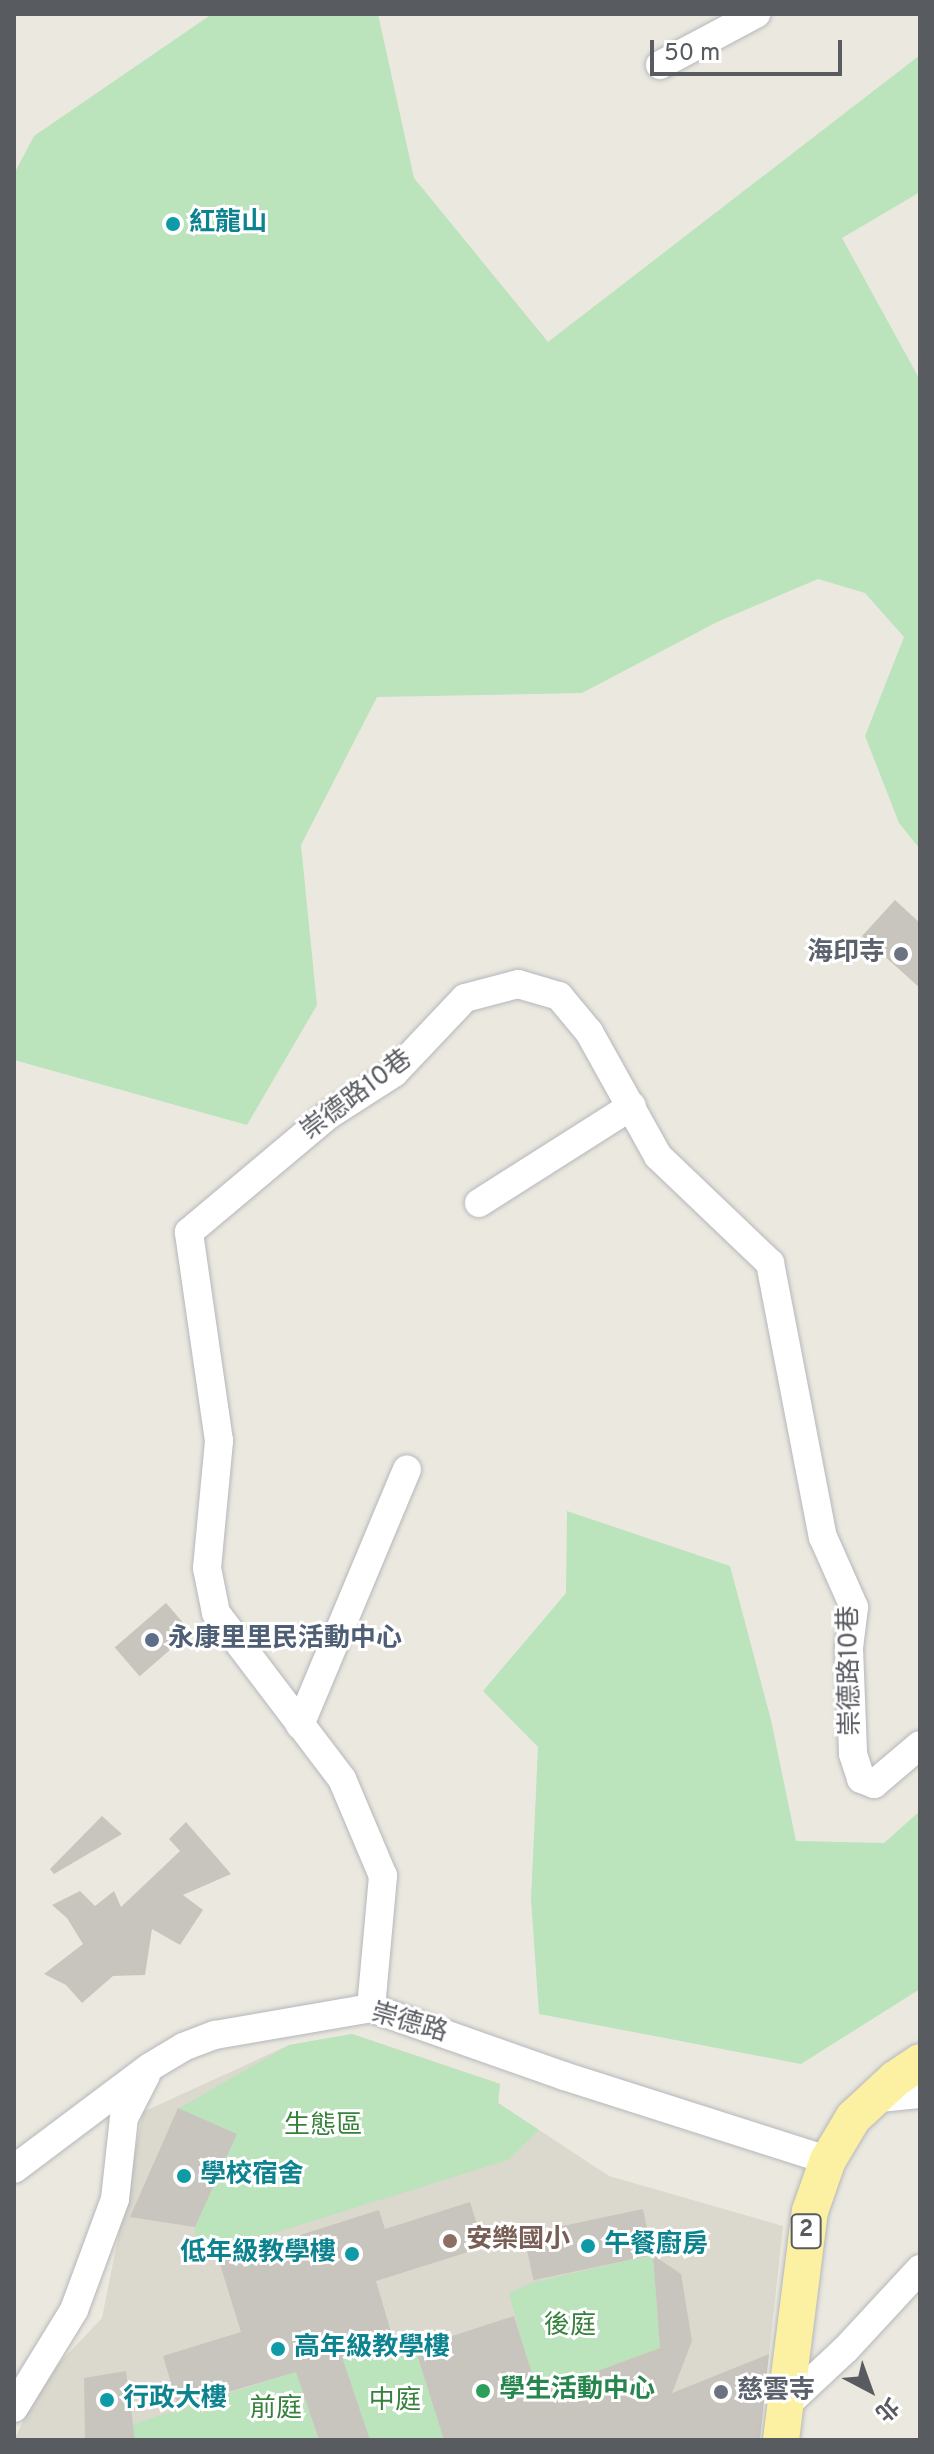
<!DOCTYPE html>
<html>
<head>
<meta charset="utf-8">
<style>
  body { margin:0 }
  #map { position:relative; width:934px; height:2454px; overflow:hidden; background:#ebe9df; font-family:Overpass,"Noto Sans TC",sans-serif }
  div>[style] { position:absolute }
  .education>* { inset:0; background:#dbd8cd }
  .green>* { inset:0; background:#bbe3bc }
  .building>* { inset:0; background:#c8c5be; transform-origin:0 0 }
  .roads { filter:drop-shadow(0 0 2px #b5b7bc) drop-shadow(0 0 2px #b5b7bc) }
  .minor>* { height:28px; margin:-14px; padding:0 14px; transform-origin:14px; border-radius:14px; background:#fff }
  .major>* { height:36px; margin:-18px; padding:0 18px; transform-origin:18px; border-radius:18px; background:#fcf0a2 }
  .dots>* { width:22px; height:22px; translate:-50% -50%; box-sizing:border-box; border:4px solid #fff; border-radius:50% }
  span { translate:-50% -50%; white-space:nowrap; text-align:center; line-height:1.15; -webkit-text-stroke:6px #fff; paint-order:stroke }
  .shield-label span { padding:2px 6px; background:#fff; border:2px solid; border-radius:6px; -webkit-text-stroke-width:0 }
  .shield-label { font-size:24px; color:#585b60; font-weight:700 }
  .culture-label { font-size:26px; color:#0d838f; font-weight:700 }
  .left { translate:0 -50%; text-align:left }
  .right { translate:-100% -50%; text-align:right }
  .worship-label { font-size:26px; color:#5b616d; font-weight:700 }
  .street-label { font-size:26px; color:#585b60 }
  .service-label { font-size:26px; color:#4e5e75; font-weight:700 }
  .park-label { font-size:26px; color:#36813b }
  .education-label { font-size:26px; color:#785e54; font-weight:700 }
  .leisure-label { font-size:26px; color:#27864d; font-weight:700 }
  .frame { position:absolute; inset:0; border:16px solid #585b60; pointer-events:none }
  .north { position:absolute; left:830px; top:2350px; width:80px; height:80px; -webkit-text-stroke:6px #fff; paint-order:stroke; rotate:139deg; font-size:22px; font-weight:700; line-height:32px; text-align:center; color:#585b60 }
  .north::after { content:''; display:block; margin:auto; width:28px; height:36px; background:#585b60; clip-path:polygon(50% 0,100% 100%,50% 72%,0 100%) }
  .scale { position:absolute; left:650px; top:40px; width:192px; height:36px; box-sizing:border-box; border:4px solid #585b60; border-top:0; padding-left:10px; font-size:24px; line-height:28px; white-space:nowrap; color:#585b60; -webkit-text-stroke:6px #fff; paint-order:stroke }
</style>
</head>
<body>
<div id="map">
  <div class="education">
    <i style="clip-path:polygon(352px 2034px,500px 2084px,498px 2103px,609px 2176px,783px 2226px,769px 2354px,556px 2440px,14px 2440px,43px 2380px,102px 2318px,143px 2112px,289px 2045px)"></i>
  </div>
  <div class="green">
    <i style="clip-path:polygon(212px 14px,378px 14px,414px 178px,548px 342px,920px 55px,920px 192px,842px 238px,920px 380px,920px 849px,899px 823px,865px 736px,904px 637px,865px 593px,818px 579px,717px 622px,582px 693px,377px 697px,301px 845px,317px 1005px,247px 1125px,14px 1060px,14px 174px,34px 136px)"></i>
    <i style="clip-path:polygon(567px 1511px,730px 1566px,771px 1720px,796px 1841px,884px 1843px,920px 1811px,920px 1989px,801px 2064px,539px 2014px,531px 1900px,538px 1747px,483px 1691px,566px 1593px)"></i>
    <i style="clip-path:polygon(352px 2034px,500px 2084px,498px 2103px,539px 2130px,508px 2160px,197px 2257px,195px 2227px,237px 2134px,178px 2109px,289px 2045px)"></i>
    <i style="clip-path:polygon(653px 2255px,660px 2348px,564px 2384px,549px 2440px,509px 2293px,534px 2282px)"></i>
    <i style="clip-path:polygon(394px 2342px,415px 2348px,444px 2440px,370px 2440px,342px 2357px)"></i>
    <i style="clip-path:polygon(296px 2372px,319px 2440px,135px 2440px,133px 2424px)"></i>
  </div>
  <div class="building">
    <i style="clip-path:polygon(895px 900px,920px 923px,920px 988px,862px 936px)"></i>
    <i style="left:166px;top:1603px;width:38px;height:68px;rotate:49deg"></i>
    <i style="clip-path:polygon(102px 1816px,122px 1834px,54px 1874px,50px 1869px)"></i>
    <i style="clip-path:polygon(186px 1822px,231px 1874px,183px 1895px,203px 1910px,180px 1945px,152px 1929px,145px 1975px,113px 1976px,82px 2003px,66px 1985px,44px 1974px,83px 1944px,67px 1918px,52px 1905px,80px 1891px,95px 1906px,114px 1891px,121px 1907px,180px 1851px,169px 1839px)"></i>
    <i style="clip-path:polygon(178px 2108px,237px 2134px,195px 2227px,130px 2217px)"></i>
    <i style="clip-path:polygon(470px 2202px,484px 2247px,376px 2281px,394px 2342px,342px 2357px,370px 2440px,319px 2440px,296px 2372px,178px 2407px,163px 2356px,241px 2332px,219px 2261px,379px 2210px,385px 2229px)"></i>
    <i style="left:643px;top:2209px;width:47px;height:122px;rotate:78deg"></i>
    <i style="clip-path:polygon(653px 2255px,681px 2274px,692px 2341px,672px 2393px,769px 2354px,760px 2440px,444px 2440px,415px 2348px,514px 2316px,538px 2393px,660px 2348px)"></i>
    <i style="clip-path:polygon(126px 2371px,135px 2440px,85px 2440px,84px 2378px)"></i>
  </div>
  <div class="roads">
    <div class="minor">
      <i style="left:660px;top:65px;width:109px;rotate:-28deg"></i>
      <i style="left:479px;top:1203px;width:181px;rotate:-32.4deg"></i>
      <i style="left:300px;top:1725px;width:277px;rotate:-67.3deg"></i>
      <i style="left:371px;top:2008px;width:133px;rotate:-84.8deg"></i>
      <i style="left:383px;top:1876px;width:105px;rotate:-112.9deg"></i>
      <i style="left:342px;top:1779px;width:208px;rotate:-127.2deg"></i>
      <i style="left:216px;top:1613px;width:46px;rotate:-101.3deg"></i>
      <i style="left:207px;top:1568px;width:128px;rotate:-84.6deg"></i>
      <i style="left:219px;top:1441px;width:211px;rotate:-98.2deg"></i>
      <i style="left:189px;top:1232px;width:180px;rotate:-40deg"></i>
      <i style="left:327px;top:1116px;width:80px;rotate:-32.7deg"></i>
      <i style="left:394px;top:1073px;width:103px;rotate:-46.6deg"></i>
      <i style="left:465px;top:998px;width:55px;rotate:-14.8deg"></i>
      <i style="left:518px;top:984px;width:43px;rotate:16.3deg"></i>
      <i style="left:559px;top:996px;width:47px;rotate:50.2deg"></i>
      <i style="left:589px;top:1032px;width:142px;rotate:60.9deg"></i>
      <i style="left:658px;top:1156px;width:155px;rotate:43.7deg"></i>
      <i style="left:770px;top:1263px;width:279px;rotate:79.1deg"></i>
      <i style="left:823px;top:1537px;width:77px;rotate:66.1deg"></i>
      <i style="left:854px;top:1607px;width:41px;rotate:97deg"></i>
      <i style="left:849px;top:1648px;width:106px;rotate:87.8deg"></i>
      <i style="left:853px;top:1754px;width:26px;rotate:72deg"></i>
      <i style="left:861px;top:1779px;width:14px;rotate:21deg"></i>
      <i style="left:874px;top:1784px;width:60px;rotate:-40.3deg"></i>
      <i style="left:871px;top:2099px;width:49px;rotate:-5.8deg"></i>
      <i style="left:14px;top:2169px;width:170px;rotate:-36.9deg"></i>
      <i style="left:150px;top:2067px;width:39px;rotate:-31deg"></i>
      <i style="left:183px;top:2047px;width:34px;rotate:-21deg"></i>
      <i style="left:215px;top:2035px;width:158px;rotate:-9.8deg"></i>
      <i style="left:371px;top:2008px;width:205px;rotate:19.4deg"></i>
      <i style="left:564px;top:2076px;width:277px;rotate:17.7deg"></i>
      <i style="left:785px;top:2406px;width:83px;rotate:-43.1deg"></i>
      <i style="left:846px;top:2349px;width:109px;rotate:-47.2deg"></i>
      <i style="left:14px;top:2408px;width:115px;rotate:-58.5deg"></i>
      <i style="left:74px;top:2310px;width:118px;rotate:-69.7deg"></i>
      <i style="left:115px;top:2199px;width:81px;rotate:-83.7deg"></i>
      <i style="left:124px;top:2118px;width:48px;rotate:-62.9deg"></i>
    </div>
    <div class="major">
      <i style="left:781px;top:2440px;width:231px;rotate:-82.8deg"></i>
      <i style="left:810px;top:2211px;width:54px;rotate:-70.6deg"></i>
      <i style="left:828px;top:2160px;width:49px;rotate:-59.2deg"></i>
      <i style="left:853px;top:2118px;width:57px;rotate:-42.9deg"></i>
      <i style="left:895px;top:2079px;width:30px;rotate:-34deg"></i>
    </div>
  </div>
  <div class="dots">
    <i style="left:173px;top:224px;background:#0f9aa8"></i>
    <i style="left:901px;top:954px;background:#6b7280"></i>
    <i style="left:152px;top:1640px;background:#5c6f8a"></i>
    <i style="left:184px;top:2176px;background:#0f9aa8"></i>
    <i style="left:450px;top:2241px;background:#8d6e63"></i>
    <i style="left:588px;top:2246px;background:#0f9aa8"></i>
    <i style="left:352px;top:2254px;background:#0f9aa8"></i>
    <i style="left:278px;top:2349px;background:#0f9aa8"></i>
    <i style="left:483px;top:2391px;background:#2e9e5b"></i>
    <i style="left:721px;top:2392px;background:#6b7280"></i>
    <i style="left:107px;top:2400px;background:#0f9aa8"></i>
  </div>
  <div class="shield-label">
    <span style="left:806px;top:2231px">2</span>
  </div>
  <div class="culture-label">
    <span class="left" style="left:189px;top:224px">紅龍山</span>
    <span class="left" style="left:200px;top:2176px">學校宿舍</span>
    <span class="left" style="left:604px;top:2246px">午餐廚房</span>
    <span class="right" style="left:336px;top:2254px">低年級教學樓</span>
    <span class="left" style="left:294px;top:2349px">高年級教學樓</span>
    <span class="left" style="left:123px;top:2400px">行政大樓</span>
  </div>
  <div class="worship-label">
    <span class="right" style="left:885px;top:954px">海印寺</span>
    <span class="left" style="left:737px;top:2392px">慈雲寺</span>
  </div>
  <div class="street-label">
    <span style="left:357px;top:1096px;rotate:-37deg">崇德路10巷</span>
    <span style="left:851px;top:1671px;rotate:-91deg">崇德路10巷</span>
    <span style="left:409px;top:2024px;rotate:16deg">崇德路</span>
  </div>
  <div class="service-label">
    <span class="left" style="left:168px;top:1640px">永康里里民活動中心</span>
  </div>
  <div class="park-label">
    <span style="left:323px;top:2127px">生態區</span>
    <span style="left:570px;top:2327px">後庭</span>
    <span style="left:395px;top:2402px">中庭</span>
    <span style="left:276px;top:2410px">前庭</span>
  </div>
  <div class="education-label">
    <span class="left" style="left:466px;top:2241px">安樂國小</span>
  </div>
  <div class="leisure-label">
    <span class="left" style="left:499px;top:2391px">學生活動中心</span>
  </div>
  <div class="frame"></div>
  <div class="north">北</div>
  <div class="scale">50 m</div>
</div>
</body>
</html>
